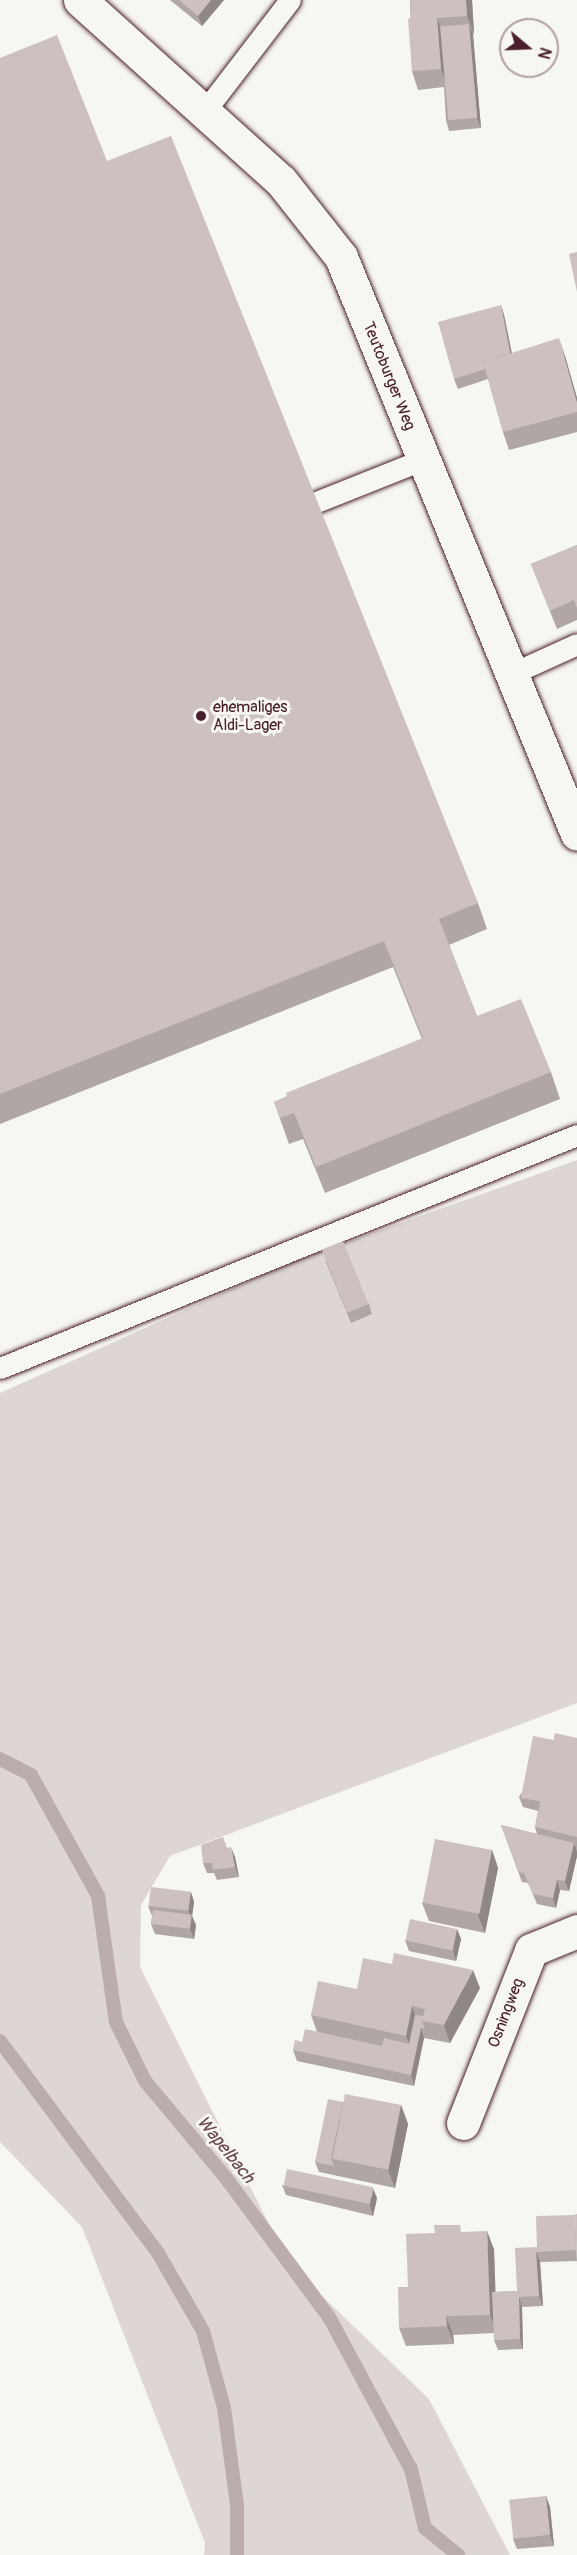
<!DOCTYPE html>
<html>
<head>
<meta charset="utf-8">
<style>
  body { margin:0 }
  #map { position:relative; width:577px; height:2555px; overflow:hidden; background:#f6f6f2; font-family:Pangolin,sans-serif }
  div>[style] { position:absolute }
  .green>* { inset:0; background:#ddd6d5 }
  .stream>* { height:14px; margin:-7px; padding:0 7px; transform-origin:7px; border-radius:7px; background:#bbadae }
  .roads { filter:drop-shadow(0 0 2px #4a1f2b) drop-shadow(0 0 2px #4a1f2b) }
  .service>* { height:21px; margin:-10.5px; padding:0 10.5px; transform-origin:10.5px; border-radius:10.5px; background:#f6f6f2 }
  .minor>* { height:33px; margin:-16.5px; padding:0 16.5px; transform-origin:16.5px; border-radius:16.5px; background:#f6f6f2 }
  .wall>* { inset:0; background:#afa6a5 }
  .shaded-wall>* { inset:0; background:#8f8786 }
  .building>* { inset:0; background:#ccc1c0; transform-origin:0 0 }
  .dots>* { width:16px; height:16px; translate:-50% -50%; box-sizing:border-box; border:3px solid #f6f6f2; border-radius:50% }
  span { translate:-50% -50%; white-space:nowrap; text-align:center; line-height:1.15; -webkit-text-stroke:6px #f6f6f2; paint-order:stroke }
  .street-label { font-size:16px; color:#4a1f2b }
  .poi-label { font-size:16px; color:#4a1f2b }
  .left { translate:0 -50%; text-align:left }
  .water-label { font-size:18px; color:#6c4a52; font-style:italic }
  .north { position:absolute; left:499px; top:18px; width:60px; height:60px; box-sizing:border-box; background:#f6f6f2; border:2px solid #b1a0a2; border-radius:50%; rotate:109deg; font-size:16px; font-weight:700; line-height:24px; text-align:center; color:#4a1f2b }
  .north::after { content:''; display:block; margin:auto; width:21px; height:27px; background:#4a1f2b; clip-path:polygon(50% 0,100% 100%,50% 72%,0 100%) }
</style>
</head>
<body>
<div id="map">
  <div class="green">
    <i style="clip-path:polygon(577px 1160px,577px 1703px,170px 1856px,141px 1905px,140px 1967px,289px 2264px,429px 2399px,510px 2555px,204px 2555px,205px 2543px,82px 2227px,0 2142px,0 1393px,297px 1260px)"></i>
  </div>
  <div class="stream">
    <i style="left:0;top:1759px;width:35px;rotate:27deg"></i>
    <i style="left:31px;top:1775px;width:138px;rotate:61deg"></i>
    <i style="left:98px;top:1896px;width:127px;rotate:81.9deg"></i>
    <i style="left:116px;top:2022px;width:66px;rotate:63.8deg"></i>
    <i style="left:145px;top:2081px;width:126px;rotate:50.1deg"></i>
    <i style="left:226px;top:2178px;width:173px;rotate:53.5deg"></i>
    <i style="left:329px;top:2317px;width:173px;rotate:61.7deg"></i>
    <i style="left:411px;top:2469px;width:61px;rotate:76.7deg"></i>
    <i style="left:425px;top:2528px;width:43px;rotate:39.3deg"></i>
    <i style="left:0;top:2041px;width:264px;rotate:53.3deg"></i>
    <i style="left:158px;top:2253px;width:90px;rotate:60deg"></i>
    <i style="left:203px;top:2331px;width:80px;rotate:74.7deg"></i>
    <i style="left:224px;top:2408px;width:99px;rotate:82.4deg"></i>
    <i style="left:237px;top:2506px;width:49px;rotate:90deg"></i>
  </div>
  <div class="roads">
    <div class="service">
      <i style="left:204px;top:112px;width:141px;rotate:-52.5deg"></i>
      <i style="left:316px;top:502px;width:116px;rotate:-21.7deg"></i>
      <i style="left:511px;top:674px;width:72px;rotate:-24.4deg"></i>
      <i style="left:0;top:1368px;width:622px;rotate:-21.99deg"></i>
    </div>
    <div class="minor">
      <i style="left:80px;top:0;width:270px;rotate:42deg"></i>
      <i style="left:281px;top:181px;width:97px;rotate:51.7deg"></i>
      <i style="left:341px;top:257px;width:623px;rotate:67.75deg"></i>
      <i style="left:463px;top:2123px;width:186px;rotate:-68.5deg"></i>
      <i style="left:531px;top:1950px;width:50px;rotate:-22.4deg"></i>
    </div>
  </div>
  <div class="wall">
    <i style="clip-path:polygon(170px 0,224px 0,202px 26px)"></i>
    <i style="clip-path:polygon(410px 0,472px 0,474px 34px,473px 35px,481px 128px,449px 131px,446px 120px,444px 87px,418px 90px,412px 71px)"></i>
    <i style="clip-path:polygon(0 58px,107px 161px,478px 903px,487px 929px,449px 945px,477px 1016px,551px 1072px,560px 1099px,325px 1193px,303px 1139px,289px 1144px,274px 1102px,422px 1039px,393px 967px,0 1124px)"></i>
    <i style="clip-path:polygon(501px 305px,504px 315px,512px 353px,565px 356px,577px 398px,577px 432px,509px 450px,503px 432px,488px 379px,458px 389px,454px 379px)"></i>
    <i style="clip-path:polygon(577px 545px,577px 620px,557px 629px,531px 564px)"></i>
    <i style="clip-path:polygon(325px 1260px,369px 1304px,372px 1314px,351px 1323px)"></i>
    <i style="clip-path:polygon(577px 1738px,577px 1856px,569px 1891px,560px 1890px,556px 1908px,537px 1904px,528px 1883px,522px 1882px,501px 1825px,537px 1834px,535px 1827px,538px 1811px,523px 1807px,519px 1797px,554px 1740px)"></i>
    <i style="clip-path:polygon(227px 1848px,235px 1857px,239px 1877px,217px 1880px,214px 1873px,207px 1873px,203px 1863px)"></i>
    <i style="clip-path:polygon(492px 1850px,498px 1868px,485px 1933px,429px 1921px,422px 1903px)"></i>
    <i style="clip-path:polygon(191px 1892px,194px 1902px,192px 1916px,196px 1925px,194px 1939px,155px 1934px,151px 1924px,152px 1916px,148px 1906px)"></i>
    <i style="clip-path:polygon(457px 1929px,461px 1939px,456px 1961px,409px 1951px,405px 1940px)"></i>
    <i style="clip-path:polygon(480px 1988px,450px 2043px,424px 2038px,414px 2086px,297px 2061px,293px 2050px,302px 2042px,317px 2032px,311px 2015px,357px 1989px)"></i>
    <i style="clip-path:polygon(343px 2102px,401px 2105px,408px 2124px,395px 2188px,319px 2172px,315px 2162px)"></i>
    <i style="clip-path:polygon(282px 2185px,377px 2198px,373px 2216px,286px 2195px)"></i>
    <i style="clip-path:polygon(575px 2215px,577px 2261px,540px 2262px,543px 2306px,522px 2307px,523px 2349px,498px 2350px,494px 2340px,494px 2333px,453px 2335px,454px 2344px,406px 2346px,399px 2328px,408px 2287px,463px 2232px,494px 2249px,495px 2292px,517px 2291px,537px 2247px)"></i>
    <i style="clip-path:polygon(546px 2496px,550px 2507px,554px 2546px,517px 2549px,513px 2539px)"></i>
  </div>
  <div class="shaded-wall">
    <i style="clip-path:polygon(211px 0,224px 0,202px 26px,198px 16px)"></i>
    <i style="clip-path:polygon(466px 0,472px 0,474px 34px,467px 16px)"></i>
    <i style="clip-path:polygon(437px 18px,444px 37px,448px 87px,441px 69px)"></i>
    <i style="clip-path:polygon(469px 24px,473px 35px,481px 128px,477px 118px)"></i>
    <i style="clip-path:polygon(501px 305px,504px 315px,515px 370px,512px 360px)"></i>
    <i style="clip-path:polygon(559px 338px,565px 356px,577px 398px,577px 403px)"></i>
    <i style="clip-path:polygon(574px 1843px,577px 1852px,577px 1856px,569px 1891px,565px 1881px)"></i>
    <i style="clip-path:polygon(231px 1847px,235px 1857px,239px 1877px,235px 1867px)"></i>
    <i style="clip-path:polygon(492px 1850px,498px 1868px,485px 1933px,478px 1915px)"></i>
    <i style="clip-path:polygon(557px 1880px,560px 1890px,556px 1908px,553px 1898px)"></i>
    <i style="clip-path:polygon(191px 1892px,194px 1902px,192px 1916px,196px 1925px,194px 1939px,190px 1929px,191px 1919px,188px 1910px)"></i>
    <i style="clip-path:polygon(457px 1929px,461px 1939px,456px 1961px,453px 1951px)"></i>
    <i style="clip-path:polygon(473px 1970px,480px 1988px,450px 2043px,444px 2025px)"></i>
    <i style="clip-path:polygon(412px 2006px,419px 2025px,413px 2054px,406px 2036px)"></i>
    <i style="clip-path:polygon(421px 2028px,424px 2038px,414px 2086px,411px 2075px)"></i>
    <i style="clip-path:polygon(401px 2105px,408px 2124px,395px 2188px,388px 2170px)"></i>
    <i style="clip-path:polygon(373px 2188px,377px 2198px,373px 2216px,370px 2206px)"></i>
    <i style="clip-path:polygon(487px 2231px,494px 2249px,497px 2333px,490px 2315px)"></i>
    <i style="clip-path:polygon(536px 2252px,540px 2262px,543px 2306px,539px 2296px)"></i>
    <i style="clip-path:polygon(519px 2297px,522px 2307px,523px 2349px,520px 2339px)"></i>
    <i style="clip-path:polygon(446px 2316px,453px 2335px,454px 2344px,447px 2326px)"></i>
    <i style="clip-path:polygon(546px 2496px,550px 2507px,554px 2546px,550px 2535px)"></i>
  </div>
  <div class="building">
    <i style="clip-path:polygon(179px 0,211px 0,198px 16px)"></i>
    <i style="clip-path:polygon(410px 0,466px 0,467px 16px,437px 18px,441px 69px,412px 71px,408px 19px,411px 18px)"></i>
    <i style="left:469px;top:24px;width:94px;height:29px;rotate:85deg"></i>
    <i style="clip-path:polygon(57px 35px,107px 161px,171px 136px,478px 903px,439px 919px,477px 1016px,521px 999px,551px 1072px,316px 1167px,294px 1113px,280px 1118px,274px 1102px,287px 1096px,286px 1093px,423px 1038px,384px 941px,0 1094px,0 58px)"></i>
    <i style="clip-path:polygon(577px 252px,577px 292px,569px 254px)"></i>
    <i style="clip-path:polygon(501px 305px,510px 353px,483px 362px,485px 369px,454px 379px,438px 322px)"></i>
    <i style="clip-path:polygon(559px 338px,577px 403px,577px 412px,503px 432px,483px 362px)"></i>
    <i style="clip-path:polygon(577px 545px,577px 608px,574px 600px,550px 611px,531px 564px)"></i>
    <i style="left:343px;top:1241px;width:68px;height:23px;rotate:68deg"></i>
    <i style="clip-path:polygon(555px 1733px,577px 1738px,577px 1837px,535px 1827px)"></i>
    <i style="left:533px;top:1736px;width:21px;height:63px;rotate:11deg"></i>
    <i style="clip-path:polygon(501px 1825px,574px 1843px,565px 1881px,557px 1880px,553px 1898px,533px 1894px,524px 1873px,519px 1872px)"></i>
    <i style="clip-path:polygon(223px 1837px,227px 1848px,231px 1847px,235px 1867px,213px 1870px,212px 1863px,203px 1863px,201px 1845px)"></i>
    <i style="left:435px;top:1839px;width:58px;height:65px;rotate:11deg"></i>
    <i style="left:151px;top:1887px;width:40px;height:19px;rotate:7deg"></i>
    <i style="left:153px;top:1910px;width:39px;height:14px;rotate:7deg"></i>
    <i style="left:410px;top:1919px;width:48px;height:22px;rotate:12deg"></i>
    <i style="clip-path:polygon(394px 1953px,473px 1970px,444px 2025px,422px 2021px,425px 2009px,412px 2006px,406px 2036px,311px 2015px,318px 1981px,357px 1989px,363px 1958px,392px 1964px)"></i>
    <i style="clip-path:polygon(415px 2015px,423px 2016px,422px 2021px,425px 2029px,421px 2028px,411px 2075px,293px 2050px,295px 2040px,302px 2042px,305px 2029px,382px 2046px,384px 2038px,409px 2044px)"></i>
    <i style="left:345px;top:2094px;width:57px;height:66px;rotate:11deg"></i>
    <i style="clip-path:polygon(328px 2099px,343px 2102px,331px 2158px,334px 2166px,315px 2162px)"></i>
    <i style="left:287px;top:2169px;width:88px;height:17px;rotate:12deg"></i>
    <i style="clip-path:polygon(575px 2214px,577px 2214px,577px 2265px)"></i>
    <i style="clip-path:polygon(575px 2215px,576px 2250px,536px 2252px,539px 2296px,519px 2297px,520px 2339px,494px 2340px,492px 2292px,517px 2291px,515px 2248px,537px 2247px,536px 2216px)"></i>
    <i style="clip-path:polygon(434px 2225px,460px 2225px,461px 2232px,487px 2231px,490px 2315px,446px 2316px,447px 2326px,399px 2328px,398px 2287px,408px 2287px,406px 2234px,435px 2233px)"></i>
    <i style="left:546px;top:2496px;width:39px;height:37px;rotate:84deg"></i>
  </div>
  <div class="dots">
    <i style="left:201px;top:716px;background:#4a1f2b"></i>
  </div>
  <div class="street-label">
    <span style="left:389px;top:376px;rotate:68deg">Teutoburger Weg</span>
    <span style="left:506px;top:2013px;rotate:-69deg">Osningweg</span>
  </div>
  <div class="poi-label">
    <span class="left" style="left:213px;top:716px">ehemaliges<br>Aldi-Lager</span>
  </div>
  <div class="water-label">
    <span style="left:225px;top:2150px;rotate:51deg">Wapelbach</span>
  </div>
  <div class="north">N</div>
</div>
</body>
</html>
